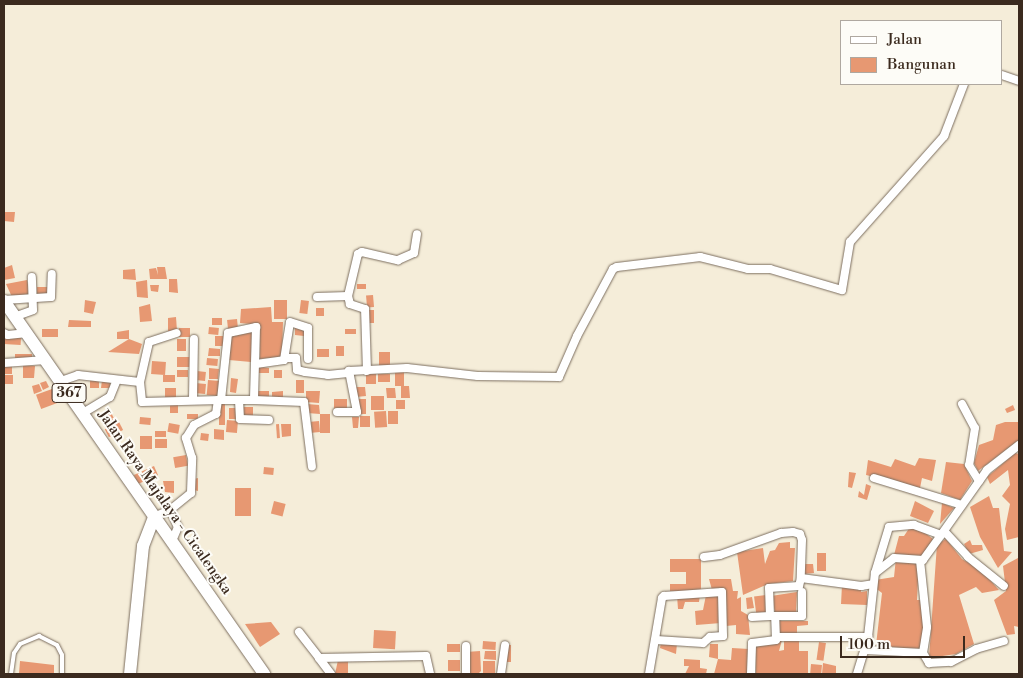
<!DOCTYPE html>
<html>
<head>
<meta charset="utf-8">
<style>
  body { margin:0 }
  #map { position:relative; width:1023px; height:678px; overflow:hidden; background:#f5edd9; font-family:"Libre Bodoni",serif }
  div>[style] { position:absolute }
  .building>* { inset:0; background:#e79872; transform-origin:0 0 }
  .roads { filter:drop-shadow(0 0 1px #7c6e5f) drop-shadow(0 0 1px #7c6e5f) }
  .service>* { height:4px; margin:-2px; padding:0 2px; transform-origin:2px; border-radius:2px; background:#fff }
  .minor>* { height:8px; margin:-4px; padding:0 4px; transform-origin:4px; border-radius:4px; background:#fff }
  .primary>* { height:12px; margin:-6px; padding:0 6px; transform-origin:6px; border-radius:6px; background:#fff }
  span { translate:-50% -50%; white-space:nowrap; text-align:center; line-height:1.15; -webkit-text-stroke:4px #fdfcf7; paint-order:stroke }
  .shield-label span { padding:1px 4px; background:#fdfcf7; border:1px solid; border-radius:4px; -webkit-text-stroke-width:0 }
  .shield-label { font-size:14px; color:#3b2a1e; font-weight:700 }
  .street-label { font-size:15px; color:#3b2a1e }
  .frame { position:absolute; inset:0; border:5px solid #3b2a1e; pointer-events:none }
  .legend { position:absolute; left:840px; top:20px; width:162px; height:65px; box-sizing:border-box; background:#fdfcf7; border:1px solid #afa8a0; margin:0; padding:6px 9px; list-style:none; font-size:15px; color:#3b2a1e }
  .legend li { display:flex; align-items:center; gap:10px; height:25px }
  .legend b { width:25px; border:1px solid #afa8a0 }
  .scale { position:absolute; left:840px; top:636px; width:125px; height:22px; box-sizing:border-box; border:2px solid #3b2a1e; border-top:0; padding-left:6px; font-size:15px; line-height:18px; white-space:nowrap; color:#3b2a1e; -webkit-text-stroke:4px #fdfcf7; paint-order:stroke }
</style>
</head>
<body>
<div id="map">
  <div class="building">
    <i style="clip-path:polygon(4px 212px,15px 212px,14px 222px,4px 221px)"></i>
    <i style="clip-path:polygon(12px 265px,15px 278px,4px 280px,4px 268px)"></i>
    <i style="clip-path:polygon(157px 267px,165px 267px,167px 279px,150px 279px,149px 269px,156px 268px,158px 275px)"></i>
    <i style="clip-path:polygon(135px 269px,136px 280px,123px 279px,123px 270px)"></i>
    <i style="clip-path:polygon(169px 279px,177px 279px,178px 293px,169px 292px)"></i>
    <i style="clip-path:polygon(27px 280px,30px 294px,12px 297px,6px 284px)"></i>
    <i style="clip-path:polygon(147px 280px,148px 298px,137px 297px,136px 282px)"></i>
    <i style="left:357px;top:284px;width:9px;height:5px"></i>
    <i style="clip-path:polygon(150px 285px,159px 285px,158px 292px,151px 291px)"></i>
    <i style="left:37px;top:287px;width:12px;height:8px"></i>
    <i style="left:373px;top:295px;width:12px;height:7px;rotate:85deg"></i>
    <i style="clip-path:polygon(85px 300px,96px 302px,93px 314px,84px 312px)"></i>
    <i style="left:274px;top:300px;width:13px;height:19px"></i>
    <i style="left:301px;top:300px;width:8px;height:13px;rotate:7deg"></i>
    <i style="clip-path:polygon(150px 304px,152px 321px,140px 322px,139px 307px)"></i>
    <i style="clip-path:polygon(271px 307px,272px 322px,283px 322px,282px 357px,260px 359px,260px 325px,240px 323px,241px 309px)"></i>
    <i style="left:316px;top:308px;width:8px;height:8px"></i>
    <i style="left:367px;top:310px;width:7px;height:13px"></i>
    <i style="clip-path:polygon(176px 317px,177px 331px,168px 331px,168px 318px)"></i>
    <i style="left:212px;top:318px;width:10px;height:7px"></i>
    <i style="left:237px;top:319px;width:9px;height:10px;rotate:84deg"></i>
    <i style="clip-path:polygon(69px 320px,91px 321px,91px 327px,68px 327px)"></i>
    <i style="left:209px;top:327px;width:10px;height:7px;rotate:6deg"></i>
    <i style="clip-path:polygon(295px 327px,305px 327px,304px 336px,295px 335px)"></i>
    <i style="left:190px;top:328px;width:9px;height:11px;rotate:90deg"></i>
    <i style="left:42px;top:329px;width:16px;height:8px"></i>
    <i style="left:345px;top:329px;width:11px;height:5px"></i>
    <i style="clip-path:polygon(129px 330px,129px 339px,117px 339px,117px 332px)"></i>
    <i style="clip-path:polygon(254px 330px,251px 362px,229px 360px,231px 334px)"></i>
    <i style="left:215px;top:336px;width:8px;height:10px"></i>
    <i style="left:4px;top:337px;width:17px;height:7px;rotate:3deg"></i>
    <i style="clip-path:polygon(129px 339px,142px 344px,139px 354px,108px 352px)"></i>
    <i style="left:186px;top:339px;width:12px;height:9px;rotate:90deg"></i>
    <i style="left:336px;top:346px;width:8px;height:10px"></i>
    <i style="clip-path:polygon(209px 348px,220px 349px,220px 356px,208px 356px)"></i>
    <i style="left:317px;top:349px;width:12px;height:8px"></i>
    <i style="left:379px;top:352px;width:11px;height:14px"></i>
    <i style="clip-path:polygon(15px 354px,32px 354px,32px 359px,15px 360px)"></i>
    <i style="left:177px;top:357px;width:13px;height:10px"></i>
    <i style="left:207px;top:358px;width:11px;height:7px;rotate:5deg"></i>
    <i style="left:152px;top:361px;width:14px;height:13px;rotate:4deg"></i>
    <i style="clip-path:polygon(23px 365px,35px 366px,34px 378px,23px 378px)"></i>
    <i style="left:4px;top:366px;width:8px;height:8px"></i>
    <i style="clip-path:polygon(259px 367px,269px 368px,269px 373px,258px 373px)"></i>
    <i style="clip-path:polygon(209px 368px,219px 369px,218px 379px,209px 379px)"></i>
    <i style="left:177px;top:370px;width:11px;height:7px"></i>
    <i style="left:274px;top:370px;width:8px;height:8px"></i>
    <i style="left:197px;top:371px;width:9px;height:9px;rotate:6deg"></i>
    <i style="clip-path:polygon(395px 371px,404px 371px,404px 386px,409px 386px,410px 398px,401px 398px,401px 386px,395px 386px)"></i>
    <i style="left:366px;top:374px;width:10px;height:10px"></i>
    <i style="left:378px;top:374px;width:12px;height:8px"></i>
    <i style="left:13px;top:375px;width:9px;height:9px;rotate:90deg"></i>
    <i style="left:175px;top:375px;width:7px;height:12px;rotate:90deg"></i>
    <i style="clip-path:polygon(231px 378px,238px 379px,236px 393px,230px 392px)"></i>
    <i style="left:90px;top:380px;width:9px;height:8px"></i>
    <i style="clip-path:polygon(102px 380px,110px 381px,110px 388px,101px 388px)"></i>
    <i style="left:208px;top:380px;width:12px;height:15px;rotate:5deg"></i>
    <i style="left:296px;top:380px;width:8px;height:13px"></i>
    <i style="clip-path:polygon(46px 381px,49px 387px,43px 390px,40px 383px)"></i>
    <i style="left:195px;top:383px;width:11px;height:10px;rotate:5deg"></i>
    <i style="clip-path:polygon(39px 384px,42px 391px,34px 394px,32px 386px)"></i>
    <i style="clip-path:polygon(356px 387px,365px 387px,366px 396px,356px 397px)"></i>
    <i style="left:165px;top:388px;width:11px;height:10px"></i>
    <i style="clip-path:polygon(386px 388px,395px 388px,396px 398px,387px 398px)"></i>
    <i style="left:52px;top:389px;width:15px;height:17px;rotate:70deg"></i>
    <i style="left:257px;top:391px;width:12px;height:8px"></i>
    <i style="clip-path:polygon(283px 391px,283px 397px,272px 397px,272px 392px)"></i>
    <i style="clip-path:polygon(306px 391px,320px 391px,319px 403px,306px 402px)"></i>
    <i style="left:384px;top:396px;width:14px;height:13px;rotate:90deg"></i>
    <i style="left:334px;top:399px;width:13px;height:10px"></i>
    <i style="left:358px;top:399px;width:8px;height:15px"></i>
    <i style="left:396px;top:400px;width:9px;height:9px"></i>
    <i style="left:170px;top:402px;width:8px;height:11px"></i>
    <i style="left:219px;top:404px;width:6px;height:21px"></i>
    <i style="clip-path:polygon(307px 404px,319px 405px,320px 414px,307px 413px)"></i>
    <i style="clip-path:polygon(1013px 405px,1015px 410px,1007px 413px,1005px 409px)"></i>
    <i style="left:243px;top:407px;width:10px;height:9px"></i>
    <i style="left:229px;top:408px;width:9px;height:11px"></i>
    <i style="left:110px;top:411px;width:13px;height:12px;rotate:61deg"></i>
    <i style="left:386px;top:411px;width:16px;height:12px;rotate:86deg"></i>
    <i style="left:388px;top:411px;width:10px;height:13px"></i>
    <i style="left:187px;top:414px;width:11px;height:5px"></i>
    <i style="left:320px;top:414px;width:10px;height:19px"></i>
    <i style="left:360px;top:416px;width:10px;height:11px"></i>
    <i style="left:140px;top:417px;width:11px;height:7px;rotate:5deg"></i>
    <i style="clip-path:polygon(352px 417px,359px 417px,358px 428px,353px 428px)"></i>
    <i style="left:227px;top:420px;width:11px;height:12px;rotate:5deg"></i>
    <i style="left:319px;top:421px;width:11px;height:8px;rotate:85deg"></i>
    <i style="left:119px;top:422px;width:9px;height:16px;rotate:63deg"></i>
    <i style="clip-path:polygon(1005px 422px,1019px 422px,1019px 440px,978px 471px,974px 463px,979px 445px,993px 440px,996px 425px)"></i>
    <i style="left:169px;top:423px;width:11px;height:9px;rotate:10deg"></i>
    <i style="left:279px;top:424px;width:14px;height:3px;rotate:86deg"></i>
    <i style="clip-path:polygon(281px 424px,291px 424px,291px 436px,282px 437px)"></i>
    <i style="clip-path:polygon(214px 429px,224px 430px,224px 440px,214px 439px)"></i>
    <i style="left:155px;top:431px;width:11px;height:6px"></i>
    <i style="left:201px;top:433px;width:8px;height:7px;rotate:7deg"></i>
    <i style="left:140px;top:436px;width:12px;height:13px"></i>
    <i style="left:155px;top:439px;width:12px;height:9px"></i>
    <i style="clip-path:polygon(1015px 453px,1019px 454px,1019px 537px,1007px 540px,1005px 529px,1010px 504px,1002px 496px,1010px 485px,1008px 470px,990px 484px,987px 477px)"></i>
    <i style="left:186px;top:455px;width:11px;height:13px;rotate:80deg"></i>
    <i style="clip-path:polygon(919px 458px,936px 460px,932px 481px,922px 478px,920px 488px,866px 475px,868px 460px,891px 467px,895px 459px,915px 466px)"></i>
    <i style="clip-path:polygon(946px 462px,964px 464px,972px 481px,960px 500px,941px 493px)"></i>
    <i style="left:154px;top:466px;width:10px;height:22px;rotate:66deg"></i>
    <i style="left:264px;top:467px;width:10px;height:7px;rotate:6deg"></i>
    <i style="clip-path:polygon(849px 472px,856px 473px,852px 488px,848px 487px)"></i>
    <i style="clip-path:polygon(198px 478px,198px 491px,194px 490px,194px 479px)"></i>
    <i style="clip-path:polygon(163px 481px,174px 481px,174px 493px,165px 492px)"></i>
    <i style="clip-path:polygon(866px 484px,871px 486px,867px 500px,858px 497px,859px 491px,864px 495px)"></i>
    <i style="left:235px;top:488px;width:16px;height:28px"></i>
    <i style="clip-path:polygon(989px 496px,993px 508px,999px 508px,1004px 551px,1012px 552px,998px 568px,980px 537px,970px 507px)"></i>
    <i style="left:274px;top:501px;width:12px;height:13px;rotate:14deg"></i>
    <i style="clip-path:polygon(915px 501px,934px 511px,928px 523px,910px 516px)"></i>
    <i style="clip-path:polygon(942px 503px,954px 508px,940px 524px)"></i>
    <i style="clip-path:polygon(910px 527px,920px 529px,933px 539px,921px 558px,894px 555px,899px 536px,904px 536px)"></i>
    <i style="clip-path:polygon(946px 539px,962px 559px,981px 570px,999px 590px,982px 593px,976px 587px,959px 595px,974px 644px,956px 654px,929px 658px,937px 544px)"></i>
    <i style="clip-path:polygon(970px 540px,972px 545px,982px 545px,983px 550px,969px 554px,964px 544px)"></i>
    <i style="clip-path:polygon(790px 542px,790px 548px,795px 548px,793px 581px,768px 584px,743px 595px,737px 552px,763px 548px,765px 564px,770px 551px,775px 550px,779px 543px)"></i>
    <i style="left:817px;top:553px;width:9px;height:18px"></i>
    <i style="clip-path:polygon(896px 558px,919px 560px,917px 600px,925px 600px,924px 652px,876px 645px,882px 593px,874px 587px,875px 580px,894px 577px)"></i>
    <i style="clip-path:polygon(1018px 558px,1019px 627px,1014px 626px,1015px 634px,1007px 635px,994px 600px,1006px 591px,1003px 566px)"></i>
    <i style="clip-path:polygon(670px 559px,701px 559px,701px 592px,670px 591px,670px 584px,686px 584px,686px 572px,670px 572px)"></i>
    <i style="clip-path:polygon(803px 564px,813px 564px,814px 573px,803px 574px)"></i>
    <i style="clip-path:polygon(709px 579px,731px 579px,733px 591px,738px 591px,737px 599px,741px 597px,741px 611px,748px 615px,750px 635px,736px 634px,736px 625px,726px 626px,723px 591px,712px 590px)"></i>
    <i style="clip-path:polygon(842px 585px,861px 586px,861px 592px,867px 591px,867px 605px,841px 604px)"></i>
    <i style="clip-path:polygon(797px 592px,796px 612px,775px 612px,771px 596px)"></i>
    <i style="clip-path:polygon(719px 594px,721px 623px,696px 625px,695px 611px,703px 610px,706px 595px)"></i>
    <i style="clip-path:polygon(700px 595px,699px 602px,685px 602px,683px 609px,678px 609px,677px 596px)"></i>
    <i style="left:766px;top:595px;width:17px;height:12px;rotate:83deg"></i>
    <i style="clip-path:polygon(752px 597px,754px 608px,747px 609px,746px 598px)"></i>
    <i style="clip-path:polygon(779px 621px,808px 621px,808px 625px,797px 626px,797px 633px,779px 633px)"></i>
    <i style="clip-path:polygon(271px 622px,280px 634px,260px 647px,245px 624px)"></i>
    <i style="left:374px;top:630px;width:22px;height:18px;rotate:3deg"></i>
    <i style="clip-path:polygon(784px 637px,799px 638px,799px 651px,808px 651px,808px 674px,756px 674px,755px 645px,779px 640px,782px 640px,779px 651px,784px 650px)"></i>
    <i style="left:483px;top:641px;width:13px;height:8px;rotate:4deg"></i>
    <i style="clip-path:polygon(661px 642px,677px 643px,676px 654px,660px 648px)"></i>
    <i style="left:819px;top:642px;width:7px;height:18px;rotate:8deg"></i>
    <i style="left:447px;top:644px;width:13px;height:8px"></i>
    <i style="clip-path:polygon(710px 644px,718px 644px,718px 659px,709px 657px)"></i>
    <i style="left:507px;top:645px;width:4px;height:17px"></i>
    <i style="clip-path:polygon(732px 648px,749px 649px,747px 674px,714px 674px,718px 659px,731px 660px)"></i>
    <i style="clip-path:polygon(480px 651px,481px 671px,478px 674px,467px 674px,466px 652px)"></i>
    <i style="clip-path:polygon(485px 651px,496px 651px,496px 660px,484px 659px)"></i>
    <i style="clip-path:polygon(684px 659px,700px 660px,700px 668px,707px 669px,706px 674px,685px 674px,689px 666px,684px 666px)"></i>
    <i style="clip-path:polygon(338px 660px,348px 660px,348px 674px,335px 674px)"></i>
    <i style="left:448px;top:660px;width:12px;height:11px"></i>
    <i style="clip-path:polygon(20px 661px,54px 665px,54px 674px,19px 674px)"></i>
    <i style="left:495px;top:661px;width:13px;height:12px;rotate:90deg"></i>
    <i style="clip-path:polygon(823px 663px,836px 666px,836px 674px,822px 674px)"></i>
    <i style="left:811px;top:664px;width:11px;height:10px;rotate:5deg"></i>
  </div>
  <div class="roads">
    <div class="service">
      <i style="left:11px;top:674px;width:21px;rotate:-82deg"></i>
      <i style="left:14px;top:653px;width:11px;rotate:-56deg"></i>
      <i style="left:20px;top:644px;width:21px;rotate:-23deg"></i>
      <i style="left:39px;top:636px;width:20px;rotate:27deg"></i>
      <i style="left:57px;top:645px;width:11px;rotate:63deg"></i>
      <i style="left:62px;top:655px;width:19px;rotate:90deg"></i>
    </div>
    <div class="minor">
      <i style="left:1002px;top:75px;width:18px;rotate:19deg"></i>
      <i style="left:317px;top:297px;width:31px;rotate:-2deg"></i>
      <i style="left:4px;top:300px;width:47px;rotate:-3.7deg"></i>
      <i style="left:51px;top:297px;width:23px;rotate:-88deg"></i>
      <i style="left:14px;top:317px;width:20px;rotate:-20deg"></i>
      <i style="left:33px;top:310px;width:33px;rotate:-92deg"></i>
      <i style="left:4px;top:333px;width:4px;rotate:27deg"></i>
      <i style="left:8px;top:335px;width:19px;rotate:-6deg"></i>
      <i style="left:285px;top:358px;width:11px"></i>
      <i style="left:296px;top:358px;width:12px;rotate:85deg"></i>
      <i style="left:297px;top:370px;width:8px;rotate:14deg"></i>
      <i style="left:305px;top:372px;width:23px;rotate:7deg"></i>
      <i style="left:328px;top:375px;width:20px;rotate:-6deg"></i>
      <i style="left:4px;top:363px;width:42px;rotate:-4.1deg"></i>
      <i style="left:256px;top:364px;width:28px;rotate:-8deg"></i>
      <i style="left:284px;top:360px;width:38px;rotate:-81deg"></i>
      <i style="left:290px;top:322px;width:19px;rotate:18deg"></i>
      <i style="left:308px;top:328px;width:31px;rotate:90deg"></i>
      <i style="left:367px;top:371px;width:62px;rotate:-91.8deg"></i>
      <i style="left:365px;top:309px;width:16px;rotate:-162deg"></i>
      <i style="left:350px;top:304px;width:8px;rotate:-104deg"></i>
      <i style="left:348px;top:296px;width:43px;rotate:-76.6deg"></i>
      <i style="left:358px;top:254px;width:4px;rotate:-27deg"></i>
      <i style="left:362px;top:252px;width:37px;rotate:13deg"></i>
      <i style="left:398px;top:260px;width:17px;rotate:-24deg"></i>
      <i style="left:414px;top:253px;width:19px;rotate:-81deg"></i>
      <i style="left:61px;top:381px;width:18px;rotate:-19deg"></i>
      <i style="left:78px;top:375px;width:62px;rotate:6.4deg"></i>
      <i style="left:140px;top:382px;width:41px;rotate:-77.3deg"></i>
      <i style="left:149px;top:342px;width:29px;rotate:-18deg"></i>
      <i style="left:140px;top:382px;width:20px;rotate:84deg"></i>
      <i style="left:142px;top:402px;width:79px;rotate:-1.5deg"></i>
      <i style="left:221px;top:400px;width:67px;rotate:-84deg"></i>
      <i style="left:228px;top:333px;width:29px;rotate:-12deg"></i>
      <i style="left:256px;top:327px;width:73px;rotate:91.6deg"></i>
      <i style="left:254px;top:400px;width:50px;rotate:2.3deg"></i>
      <i style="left:304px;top:402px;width:65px;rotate:83deg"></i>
      <i style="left:193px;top:400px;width:61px;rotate:-89.1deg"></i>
      <i style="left:221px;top:400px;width:33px"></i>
      <i style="left:239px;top:400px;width:19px;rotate:87deg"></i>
      <i style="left:240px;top:419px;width:29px;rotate:2deg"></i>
      <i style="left:962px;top:404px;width:27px;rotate:62deg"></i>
      <i style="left:975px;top:428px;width:37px;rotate:99deg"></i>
      <i style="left:969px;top:465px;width:19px;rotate:58deg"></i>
      <i style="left:337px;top:412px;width:20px"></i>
      <i style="left:357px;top:412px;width:42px;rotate:-101deg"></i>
      <i style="left:349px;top:371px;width:58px;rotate:-3deg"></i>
      <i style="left:407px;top:368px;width:71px;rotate:6.4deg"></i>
      <i style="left:478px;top:376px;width:81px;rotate:0.7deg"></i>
      <i style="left:559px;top:377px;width:45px;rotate:-66.3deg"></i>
      <i style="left:577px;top:336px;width:76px;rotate:-61.8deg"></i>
      <i style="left:613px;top:269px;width:4px;rotate:-27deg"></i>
      <i style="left:617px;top:267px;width:84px;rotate:-6.9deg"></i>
      <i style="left:700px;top:257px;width:49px;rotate:14deg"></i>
      <i style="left:748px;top:269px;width:22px"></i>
      <i style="left:770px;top:269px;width:75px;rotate:16.3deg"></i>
      <i style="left:842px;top:290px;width:49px;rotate:-80.5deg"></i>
      <i style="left:850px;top:242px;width:142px;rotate:-48.4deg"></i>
      <i style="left:944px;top:136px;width:56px;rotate:-69deg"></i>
      <i style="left:83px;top:413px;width:31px;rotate:-31deg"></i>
      <i style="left:110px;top:397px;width:18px;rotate:-68deg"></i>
      <i style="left:874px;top:478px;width:92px;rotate:17.1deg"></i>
      <i style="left:170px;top:510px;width:19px;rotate:65deg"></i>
      <i style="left:178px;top:527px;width:15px;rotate:113deg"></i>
      <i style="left:154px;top:517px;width:17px;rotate:-24deg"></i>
      <i style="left:170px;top:510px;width:27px;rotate:-39deg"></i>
      <i style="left:191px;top:493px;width:35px;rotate:-88deg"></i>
      <i style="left:192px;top:458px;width:21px;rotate:-107deg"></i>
      <i style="left:186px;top:438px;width:15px;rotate:-58deg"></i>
      <i style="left:194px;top:425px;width:25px;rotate:-27deg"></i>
      <i style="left:216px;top:414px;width:14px;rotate:-82deg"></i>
      <i style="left:945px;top:532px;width:34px;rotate:47deg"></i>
      <i style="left:968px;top:557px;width:46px;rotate:38.9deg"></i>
      <i style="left:704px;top:557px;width:16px;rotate:-7deg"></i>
      <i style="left:720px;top:555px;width:65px;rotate:-19.8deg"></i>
      <i style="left:781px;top:533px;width:12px;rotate:-5deg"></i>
      <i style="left:793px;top:532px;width:7px;rotate:16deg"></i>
      <i style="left:800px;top:534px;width:6px;rotate:72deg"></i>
      <i style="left:802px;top:540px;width:38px;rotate:92deg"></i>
      <i style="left:875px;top:573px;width:24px;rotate:-38deg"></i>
      <i style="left:894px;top:558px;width:29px;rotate:4deg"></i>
      <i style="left:923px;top:560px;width:31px;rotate:-54deg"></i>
      <i style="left:772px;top:616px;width:30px"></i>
      <i style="left:802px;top:616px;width:24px;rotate:-90deg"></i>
      <i style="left:752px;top:617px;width:18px;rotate:-3deg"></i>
      <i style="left:770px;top:616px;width:28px;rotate:-92deg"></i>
      <i style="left:769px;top:588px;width:30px;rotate:-4deg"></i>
      <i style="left:799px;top:586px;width:8px;rotate:-76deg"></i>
      <i style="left:801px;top:578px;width:61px;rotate:7.6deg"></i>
      <i style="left:861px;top:586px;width:12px;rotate:-9deg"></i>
      <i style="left:299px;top:632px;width:33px;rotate:52deg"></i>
      <i style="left:777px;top:637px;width:91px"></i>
      <i style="left:865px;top:650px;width:58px;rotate:3deg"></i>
      <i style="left:923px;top:653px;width:26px;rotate:-81deg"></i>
      <i style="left:927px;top:627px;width:67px;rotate:-96deg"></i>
      <i style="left:923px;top:653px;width:12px;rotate:59deg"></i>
      <i style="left:929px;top:663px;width:22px;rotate:-3deg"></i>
      <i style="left:951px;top:662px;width:28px;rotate:-27deg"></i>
      <i style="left:976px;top:649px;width:29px;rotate:-16deg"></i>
      <i style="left:331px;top:674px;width:20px;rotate:-127deg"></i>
      <i style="left:319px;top:658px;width:107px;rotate:-1.1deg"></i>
      <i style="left:426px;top:656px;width:18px;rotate:77deg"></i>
      <i style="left:466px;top:674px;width:28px;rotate:-90deg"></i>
      <i style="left:501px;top:674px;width:29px;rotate:-82deg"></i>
      <i style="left:649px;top:674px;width:77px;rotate:-80.3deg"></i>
      <i style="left:662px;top:598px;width:3px;rotate:-45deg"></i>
      <i style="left:664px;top:596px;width:58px;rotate:-3.9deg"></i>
      <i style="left:722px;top:592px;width:44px;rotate:88.7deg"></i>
      <i style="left:723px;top:636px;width:13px;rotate:176deg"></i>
      <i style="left:710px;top:637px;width:9px;rotate:139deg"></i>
      <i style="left:703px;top:643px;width:47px;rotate:-176.3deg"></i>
      <i style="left:751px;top:674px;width:31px;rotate:-88deg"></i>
      <i style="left:752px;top:643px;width:24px;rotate:-7deg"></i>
      <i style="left:776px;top:640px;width:24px;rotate:-92deg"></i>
      <i style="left:857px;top:674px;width:39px;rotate:-73deg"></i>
      <i style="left:868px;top:637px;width:64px;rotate:-83.8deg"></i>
      <i style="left:875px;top:573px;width:48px;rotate:-73.1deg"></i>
      <i style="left:889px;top:527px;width:25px;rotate:-5deg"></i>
      <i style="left:914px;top:525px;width:29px;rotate:20deg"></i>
      <i style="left:941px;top:535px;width:80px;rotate:-54.7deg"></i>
      <i style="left:987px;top:470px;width:41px;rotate:-38deg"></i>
    </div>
    <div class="primary">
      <i style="left:4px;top:301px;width:455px;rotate:55.1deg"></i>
      <i style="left:130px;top:674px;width:129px;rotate:-84.2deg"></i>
      <i style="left:143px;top:546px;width:31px;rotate:-69deg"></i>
    </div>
  </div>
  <div class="shield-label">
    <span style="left:69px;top:393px">367</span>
  </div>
  <div class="street-label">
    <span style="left:165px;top:502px;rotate:55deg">Jalan Raya Majalaya - Cicalengka</span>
  </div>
  <div class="frame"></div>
  <ul class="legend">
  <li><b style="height:6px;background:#fff"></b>Jalan</li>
  <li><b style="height:14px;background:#e79872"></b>Bangunan</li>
  </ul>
  <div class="scale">100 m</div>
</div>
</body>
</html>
